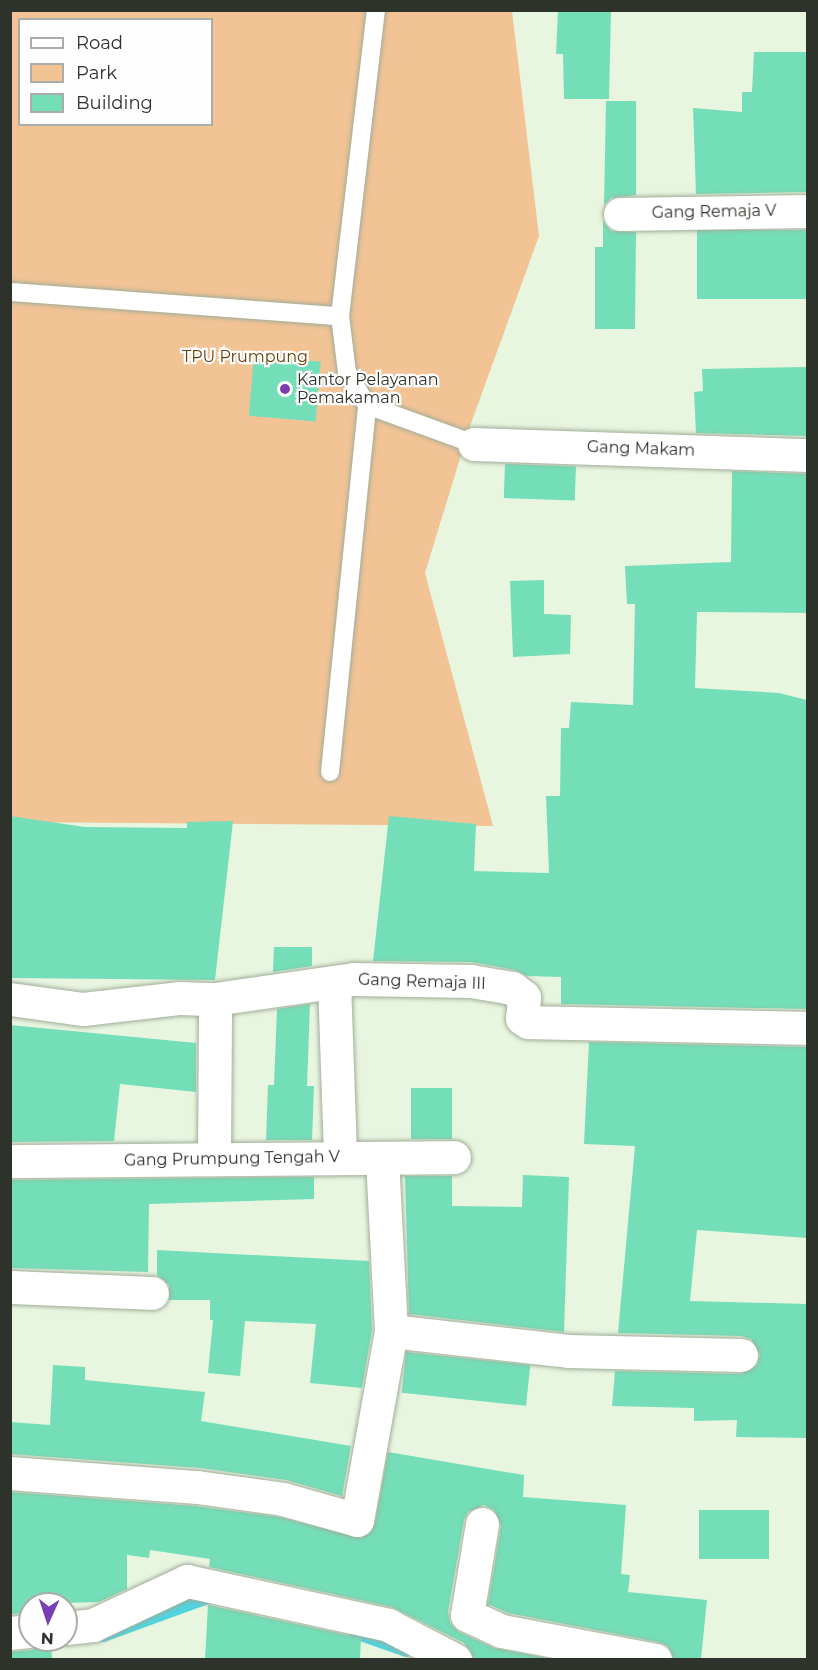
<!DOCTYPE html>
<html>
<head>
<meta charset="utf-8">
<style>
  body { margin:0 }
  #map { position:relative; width:818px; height:1670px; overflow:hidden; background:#e8f6e0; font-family:Montserrat,sans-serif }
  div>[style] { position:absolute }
  .green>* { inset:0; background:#f2c395 }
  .stream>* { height:12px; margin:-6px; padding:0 6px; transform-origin:6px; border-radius:6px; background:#51d4de }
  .building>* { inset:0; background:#74deb8; transform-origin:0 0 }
  .roads { filter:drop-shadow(0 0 2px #a0ad99) drop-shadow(0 0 2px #a0ad99) }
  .service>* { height:18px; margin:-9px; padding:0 9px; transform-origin:9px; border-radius:9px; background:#fff }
  .minor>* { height:33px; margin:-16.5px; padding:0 16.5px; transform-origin:16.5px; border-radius:16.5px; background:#fff }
  .dots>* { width:16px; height:16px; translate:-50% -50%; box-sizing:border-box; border:3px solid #fefefe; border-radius:50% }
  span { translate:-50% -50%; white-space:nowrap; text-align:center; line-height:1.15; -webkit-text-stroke:4.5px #fefefe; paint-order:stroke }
  .street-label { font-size:16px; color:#2d322a }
  .park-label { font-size:16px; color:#683e07 }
  .poi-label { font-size:16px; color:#2d322a }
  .left { translate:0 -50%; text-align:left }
  .frame { position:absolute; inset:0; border:12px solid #2d322a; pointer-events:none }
  .legend { position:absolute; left:18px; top:18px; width:195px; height:108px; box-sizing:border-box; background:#fefefe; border:2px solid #aaaca9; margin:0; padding:8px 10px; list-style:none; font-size:18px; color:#2d322a }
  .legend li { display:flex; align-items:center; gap:12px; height:30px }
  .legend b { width:30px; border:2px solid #aaaca9 }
  .north { position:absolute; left:18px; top:1592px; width:60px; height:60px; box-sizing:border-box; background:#fefefe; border:2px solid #aaaca9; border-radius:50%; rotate:183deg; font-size:16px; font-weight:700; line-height:24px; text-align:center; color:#2d322a }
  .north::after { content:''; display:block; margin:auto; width:21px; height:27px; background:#7a3eb3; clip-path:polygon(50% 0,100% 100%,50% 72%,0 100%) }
</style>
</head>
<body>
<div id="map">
  <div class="green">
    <i style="clip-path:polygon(evenodd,11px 11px,512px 11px,539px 236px,469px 429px,425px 573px,493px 826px,11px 822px,11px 11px,20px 20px,212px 20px,212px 124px,20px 124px,20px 20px)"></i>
  </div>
  <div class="stream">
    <i style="left:355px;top:1633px;width:54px;rotate:19.4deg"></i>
    <i style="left:103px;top:1636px;width:114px;rotate:-20deg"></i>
  </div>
  <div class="building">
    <i style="clip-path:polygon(558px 10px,611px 10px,609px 99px,564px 99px,563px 54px,556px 54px)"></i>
    <i style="clip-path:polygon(754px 52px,807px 52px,807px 192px,696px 194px,693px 108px,742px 112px,742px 92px,752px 92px)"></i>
    <i style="clip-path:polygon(606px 101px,636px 101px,636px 195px,611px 198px,604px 205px)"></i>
    <i style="clip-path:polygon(603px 221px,611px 231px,636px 232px,635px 329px,595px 329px,595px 247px,603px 247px)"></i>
    <i style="left:807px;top:230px;width:69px;height:110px;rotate:90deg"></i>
    <i style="left:254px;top:356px;width:67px;height:60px;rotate:5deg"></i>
    <i style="clip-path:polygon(807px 367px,807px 436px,696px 433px,694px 392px,703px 391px,702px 369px)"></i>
    <i style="left:505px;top:464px;width:71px;height:34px;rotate:2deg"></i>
    <i style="clip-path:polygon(732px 471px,807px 474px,807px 613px,697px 612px,695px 688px,779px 693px,807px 700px,807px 1009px,561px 1004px,561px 977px,527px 976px,515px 970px,471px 962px,373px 961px,389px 816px,476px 824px,474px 871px,549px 873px,546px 796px,560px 796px,561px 728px,569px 728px,571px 702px,633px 705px,635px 604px,627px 604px,625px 566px,731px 562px)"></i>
    <i style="clip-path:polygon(544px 580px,544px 614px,571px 615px,570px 654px,513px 657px,510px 581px)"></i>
    <i style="clip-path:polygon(10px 816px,85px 827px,187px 828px,187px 822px,233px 821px,215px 980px,10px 978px)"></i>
    <i style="clip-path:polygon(274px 947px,312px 947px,312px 966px,273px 972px)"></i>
    <i style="clip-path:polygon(310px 1004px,307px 1086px,314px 1086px,312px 1140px,266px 1140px,268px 1085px,274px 1085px,277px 1009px)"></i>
    <i style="clip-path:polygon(10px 1025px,196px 1043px,196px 1092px,120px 1084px,114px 1141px,10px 1142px)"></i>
    <i style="clip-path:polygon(589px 1042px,807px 1047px,807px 1238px,697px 1230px,690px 1301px,807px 1304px,807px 1438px,736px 1437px,737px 1420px,694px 1421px,694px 1408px,612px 1406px,615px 1371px,741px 1374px,757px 1365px,760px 1355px,751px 1339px,741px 1336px,618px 1333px,635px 1146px,584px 1144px)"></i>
    <i style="left:411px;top:1088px;width:41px;height:51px"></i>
    <i style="clip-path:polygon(523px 1175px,569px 1177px,564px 1332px,409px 1314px,405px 1176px,452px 1176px,452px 1206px,522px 1207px)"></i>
    <i style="clip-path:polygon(314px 1177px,314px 1199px,149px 1204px,148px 1272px,10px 1268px,10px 1180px)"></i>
    <i style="clip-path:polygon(157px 1250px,369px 1261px,372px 1330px,362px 1388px,310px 1383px,316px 1324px,245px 1321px,240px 1376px,208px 1373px,213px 1320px,210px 1320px,210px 1300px,169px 1300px,169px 1285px,157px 1275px)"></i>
    <i style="left:406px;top:1352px;width:125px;height:41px;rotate:6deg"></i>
    <i style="clip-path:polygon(53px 1365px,85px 1367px,85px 1380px,205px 1392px,201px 1421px,351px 1446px,342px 1496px,286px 1480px,200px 1468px,10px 1454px,10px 1422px,50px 1425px)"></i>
    <i style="clip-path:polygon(388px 1452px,524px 1475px,523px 1497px,626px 1505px,621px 1574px,630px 1575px,628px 1592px,707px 1600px,701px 1659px,673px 1659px,668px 1646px,658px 1642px,508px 1613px,488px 1604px,501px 1526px,494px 1510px,484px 1505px,468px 1512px,464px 1520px,448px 1612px,450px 1623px,459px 1632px,494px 1648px,552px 1659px,474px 1659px,464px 1643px,392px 1607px,209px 1567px,210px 1559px,150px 1550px,149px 1558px,127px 1555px,127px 1589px,99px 1602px,30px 1604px,30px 1613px,10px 1614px,10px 1492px,195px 1506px,279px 1517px,362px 1538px,375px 1523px)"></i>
    <i style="left:699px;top:1510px;width:70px;height:49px"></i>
    <i style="clip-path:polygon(208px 1605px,361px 1638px,360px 1659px,205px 1659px)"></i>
    <i style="clip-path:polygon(46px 1640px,51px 1640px,52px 1659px,10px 1659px,10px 1652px,32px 1650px)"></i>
  </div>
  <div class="roads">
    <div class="service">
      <i style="left:10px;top:292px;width:331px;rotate:4.2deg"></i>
      <i style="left:340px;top:316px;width:56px;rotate:82.9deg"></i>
      <i style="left:347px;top:372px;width:39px;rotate:59deg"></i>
      <i style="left:367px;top:405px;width:114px;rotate:20deg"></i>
      <i style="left:340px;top:316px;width:308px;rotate:-83.3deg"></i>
      <i style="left:330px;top:772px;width:369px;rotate:-84.2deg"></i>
    </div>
    <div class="minor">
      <i style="left:620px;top:214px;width:188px;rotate:-0.9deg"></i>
      <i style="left:474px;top:444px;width:334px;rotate:1.9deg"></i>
      <i style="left:334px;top:982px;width:176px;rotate:88deg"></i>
      <i style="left:10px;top:999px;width:74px;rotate:7.8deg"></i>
      <i style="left:83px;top:1009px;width:98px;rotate:-6.5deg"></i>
      <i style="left:180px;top:998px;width:35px;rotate:2deg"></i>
      <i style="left:215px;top:999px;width:140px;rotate:-8.2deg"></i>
      <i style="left:354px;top:979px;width:117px;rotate:1deg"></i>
      <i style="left:471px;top:981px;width:42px;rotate:9.7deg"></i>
      <i style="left:512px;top:988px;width:15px;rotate:37deg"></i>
      <i style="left:524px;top:997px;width:21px;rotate:95deg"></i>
      <i style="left:522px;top:1018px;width:7px;rotate:34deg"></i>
      <i style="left:528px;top:1022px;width:280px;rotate:1.2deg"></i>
      <i style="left:214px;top:1159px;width:160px;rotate:-89.6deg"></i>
      <i style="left:10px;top:1161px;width:444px;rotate:-0.5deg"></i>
      <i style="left:10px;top:1287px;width:142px;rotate:2.4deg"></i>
      <i style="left:391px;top:1331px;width:178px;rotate:6.4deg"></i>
      <i style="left:568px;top:1351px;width:173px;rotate:1.3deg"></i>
      <i style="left:10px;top:1473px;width:188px;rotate:4.3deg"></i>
      <i style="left:197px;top:1487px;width:87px;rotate:7.9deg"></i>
      <i style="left:283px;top:1499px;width:77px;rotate:15.8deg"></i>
      <i style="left:357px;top:1520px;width:192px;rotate:-79.8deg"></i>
      <i style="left:391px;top:1331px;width:173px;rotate:-93deg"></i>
      <i style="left:482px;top:1524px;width:92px;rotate:99.4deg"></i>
      <i style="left:467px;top:1615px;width:38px;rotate:25deg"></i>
      <i style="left:502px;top:1631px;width:156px;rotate:10.7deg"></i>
      <i style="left:66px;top:1628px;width:27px;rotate:-6deg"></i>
      <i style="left:93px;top:1625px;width:104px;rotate:-25.1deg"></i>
      <i style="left:187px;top:1581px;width:206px;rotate:12.3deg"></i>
      <i style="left:388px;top:1625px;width:76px;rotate:27.6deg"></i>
      <i style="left:10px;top:1633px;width:20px;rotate:-6deg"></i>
    </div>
  </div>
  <div class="dots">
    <i style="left:285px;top:389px;background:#7a3eb3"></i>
  </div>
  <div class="street-label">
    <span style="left:714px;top:212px;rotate:-1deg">Gang Remaja V</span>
    <span style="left:641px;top:449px;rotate:2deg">Gang Makam</span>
    <span style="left:422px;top:982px;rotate:2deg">Gang Remaja III</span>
    <span style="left:232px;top:1159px;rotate:-1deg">Gang Prumpung Tengah V</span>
  </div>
  <div class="park-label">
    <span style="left:245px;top:357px">TPU Prumpung</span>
  </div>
  <div class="poi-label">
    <span class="left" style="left:297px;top:389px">Kantor Pelayanan<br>Pemakaman</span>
  </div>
  <div class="frame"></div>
  <ul class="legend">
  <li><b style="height:8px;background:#fff"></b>Road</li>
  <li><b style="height:16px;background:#f2c395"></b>Park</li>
  <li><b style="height:16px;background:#74deb8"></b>Building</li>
  </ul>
  <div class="north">N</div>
</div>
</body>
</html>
